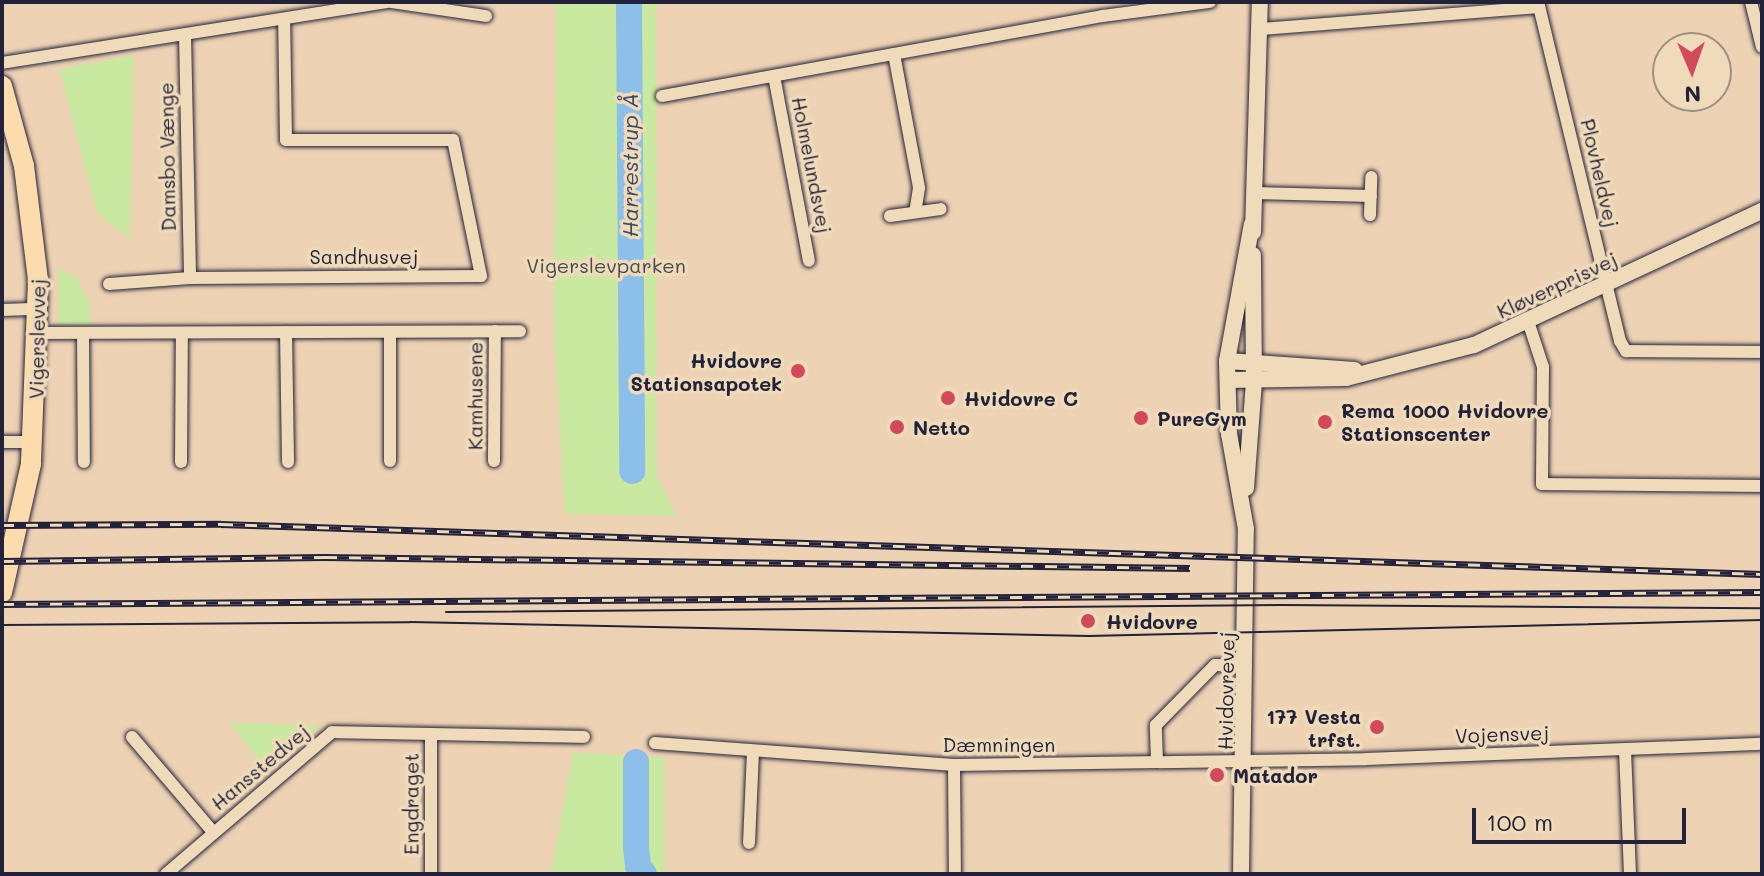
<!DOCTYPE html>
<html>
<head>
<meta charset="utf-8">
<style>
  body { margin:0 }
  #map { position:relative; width:1764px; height:876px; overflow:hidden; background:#eed2b4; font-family:Mali,sans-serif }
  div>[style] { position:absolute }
  .green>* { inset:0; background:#cae9a0 }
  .river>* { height:26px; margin:-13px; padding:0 13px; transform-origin:13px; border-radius:13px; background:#8cbfe9 }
  .roads { filter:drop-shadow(0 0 2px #22223b) drop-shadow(0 0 2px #22223b) }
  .minor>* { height:12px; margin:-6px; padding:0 6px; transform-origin:6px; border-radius:6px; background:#efdab9 }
  .tertiary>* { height:16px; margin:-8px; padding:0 8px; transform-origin:8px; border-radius:8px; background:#efdab9 }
  .primary>* { height:20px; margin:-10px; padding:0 10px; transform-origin:10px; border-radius:10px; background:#fcdcac }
  .tram>* { height:2px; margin:-1px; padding:0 1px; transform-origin:1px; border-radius:1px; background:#22223b }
  .rail>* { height:7px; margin-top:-3.5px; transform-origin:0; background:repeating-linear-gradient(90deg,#efdab9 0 12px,#22223b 0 24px); box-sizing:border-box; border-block:2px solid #22223b }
  .dots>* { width:22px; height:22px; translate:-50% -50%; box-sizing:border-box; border:4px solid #efdab9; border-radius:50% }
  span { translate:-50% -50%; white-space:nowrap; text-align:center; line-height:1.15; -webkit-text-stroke:7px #efdab9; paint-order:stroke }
  .street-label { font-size:20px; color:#22223b }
  .park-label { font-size:20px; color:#444a4f }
  .poi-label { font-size:20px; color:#22223b; font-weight:700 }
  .right { translate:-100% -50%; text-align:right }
  .left { translate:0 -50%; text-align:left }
  .water-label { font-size:22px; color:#3c4966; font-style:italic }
  .frame { position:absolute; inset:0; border:4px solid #22223b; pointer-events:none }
  .north { position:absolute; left:1652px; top:32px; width:80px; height:80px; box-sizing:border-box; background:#efdab9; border:2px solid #9d9087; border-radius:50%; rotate:178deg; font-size:22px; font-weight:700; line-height:32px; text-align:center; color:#22223b }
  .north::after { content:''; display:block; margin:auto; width:28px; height:36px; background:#d1495b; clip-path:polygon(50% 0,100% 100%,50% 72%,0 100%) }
  .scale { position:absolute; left:1472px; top:808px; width:214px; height:36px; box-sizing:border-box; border:4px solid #22223b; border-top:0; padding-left:10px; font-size:24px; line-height:28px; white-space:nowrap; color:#22223b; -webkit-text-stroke:6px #efdab9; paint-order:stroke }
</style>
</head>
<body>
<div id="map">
  <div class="green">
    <i style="clip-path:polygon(556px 2px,656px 2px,656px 475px,677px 516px,565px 514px,554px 332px)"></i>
    <i style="clip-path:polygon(134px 55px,132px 155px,130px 239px,97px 213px,59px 69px)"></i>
    <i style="clip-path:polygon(58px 268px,76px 277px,89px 301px,91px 324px,58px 324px)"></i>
    <i style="clip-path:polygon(229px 723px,318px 725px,321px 726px,268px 772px)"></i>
    <i style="clip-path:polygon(573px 752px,665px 758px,665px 874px,551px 874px)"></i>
  </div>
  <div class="river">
    <i style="left:629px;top:2px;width:469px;rotate:89.6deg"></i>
    <i style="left:636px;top:762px;width:85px;rotate:90deg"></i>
    <i style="left:636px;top:847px;width:20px;rotate:84deg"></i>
    <i style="left:638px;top:867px;width:9px;rotate:49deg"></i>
  </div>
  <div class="roads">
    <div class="minor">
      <i style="left:391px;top:2px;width:96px;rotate:8.4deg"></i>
      <i style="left:1538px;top:2px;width:349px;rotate:76.4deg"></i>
      <i style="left:1620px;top:341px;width:12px;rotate:59deg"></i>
      <i style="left:1626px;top:351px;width:136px;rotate:0.4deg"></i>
      <i style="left:1751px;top:2px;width:46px;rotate:76.3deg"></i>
      <i style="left:1261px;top:29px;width:279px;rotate:-4.5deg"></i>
      <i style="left:185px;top:35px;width:243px;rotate:88.8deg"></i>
      <i style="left:894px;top:54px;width:136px;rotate:79.4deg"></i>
      <i style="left:919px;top:188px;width:24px;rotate:99deg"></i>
      <i style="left:2px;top:63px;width:390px;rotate:-9deg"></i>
      <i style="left:774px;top:76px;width:188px;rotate:79.3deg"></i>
      <i style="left:662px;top:96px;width:448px;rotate:-10.3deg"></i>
      <i style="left:1103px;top:16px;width:108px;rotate:-7.5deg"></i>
      <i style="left:1254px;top:193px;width:117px;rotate:1.5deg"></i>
      <i style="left:1370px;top:215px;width:38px;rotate:-88deg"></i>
      <i style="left:890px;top:216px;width:51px;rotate:-7.8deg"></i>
      <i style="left:109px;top:284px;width:81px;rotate:-4.2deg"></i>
      <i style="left:190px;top:278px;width:291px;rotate:-0.4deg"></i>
      <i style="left:481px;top:276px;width:139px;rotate:-101.6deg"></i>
      <i style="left:453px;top:140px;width:167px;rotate:180deg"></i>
      <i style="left:286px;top:140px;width:121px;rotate:-90.9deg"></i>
      <i style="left:2px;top:310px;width:36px;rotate:-2deg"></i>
      <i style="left:1528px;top:321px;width:48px;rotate:71.9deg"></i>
      <i style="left:1543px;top:367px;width:117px;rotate:90.5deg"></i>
      <i style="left:1542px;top:484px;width:220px;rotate:0.5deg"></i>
      <i style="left:286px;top:332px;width:130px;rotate:89.1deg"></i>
      <i style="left:390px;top:332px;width:129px;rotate:90deg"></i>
      <i style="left:38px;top:333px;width:482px;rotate:-0.2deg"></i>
      <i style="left:83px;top:333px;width:129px;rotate:89.6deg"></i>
      <i style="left:2px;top:442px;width:31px"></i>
      <i style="left:494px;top:461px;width:130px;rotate:-89.6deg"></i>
      <i style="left:181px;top:462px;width:129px;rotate:-89.6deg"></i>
      <i style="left:431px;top:734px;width:140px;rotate:90deg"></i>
      <i style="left:132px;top:737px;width:125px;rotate:49.5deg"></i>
      <i style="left:655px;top:743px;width:300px;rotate:4.2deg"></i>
      <i style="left:954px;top:765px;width:412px;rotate:-0.8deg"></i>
      <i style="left:1366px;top:759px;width:396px;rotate:-2.2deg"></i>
      <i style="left:1625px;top:750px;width:124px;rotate:87.7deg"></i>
      <i style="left:1157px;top:761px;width:36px;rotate:-92deg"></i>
      <i style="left:1156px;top:725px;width:84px;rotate:-45.5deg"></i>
      <i style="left:1215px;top:665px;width:31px;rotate:2deg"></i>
      <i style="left:954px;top:765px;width:109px;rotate:89.5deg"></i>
      <i style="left:749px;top:843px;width:92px;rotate:-87.5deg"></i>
      <i style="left:166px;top:874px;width:218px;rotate:-40.5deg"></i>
      <i style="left:332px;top:732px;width:252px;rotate:1.1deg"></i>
    </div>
    <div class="tertiary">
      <i style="left:1253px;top:232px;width:230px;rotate:-88.3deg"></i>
      <i style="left:1227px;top:361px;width:128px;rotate:4deg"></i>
      <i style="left:1228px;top:380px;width:118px;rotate:-1deg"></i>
      <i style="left:1346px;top:378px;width:132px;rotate:-14.5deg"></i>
      <i style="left:1474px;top:345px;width:318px;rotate:-25deg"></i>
      <i style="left:1246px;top:488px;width:107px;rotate:-85.7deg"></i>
      <i style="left:1254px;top:381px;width:126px;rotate:-90.5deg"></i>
      <i style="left:1241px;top:874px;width:345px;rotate:-89.2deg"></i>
      <i style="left:1246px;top:529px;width:97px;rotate:-100.1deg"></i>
      <i style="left:1229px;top:434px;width:73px;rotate:-91.6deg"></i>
      <i style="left:1227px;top:361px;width:139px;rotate:-79.7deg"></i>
    </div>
    <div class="primary">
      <i style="left:2px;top:86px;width:83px;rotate:74.6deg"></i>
      <i style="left:24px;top:166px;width:115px;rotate:83deg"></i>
      <i style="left:38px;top:280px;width:184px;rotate:92.2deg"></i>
      <i style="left:31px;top:464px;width:132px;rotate:102.7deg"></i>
    </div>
  </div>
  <div class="tram">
    <i style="left:446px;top:612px;width:835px;rotate:-0.48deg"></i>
    <i style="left:1281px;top:605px;width:481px;rotate:0.4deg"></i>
    <i style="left:2px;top:625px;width:408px;rotate:-0.4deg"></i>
    <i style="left:410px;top:622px;width:679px;rotate:1.18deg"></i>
    <i style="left:1089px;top:636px;width:673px;rotate:-1.36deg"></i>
  </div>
  <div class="rail">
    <i style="left:2px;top:525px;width:219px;rotate:-0.3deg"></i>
    <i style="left:221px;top:524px;width:1542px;rotate:1.86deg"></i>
    <i style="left:2px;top:561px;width:323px;rotate:-0.7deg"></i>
    <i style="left:325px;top:557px;width:865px;rotate:0.73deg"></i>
    <i style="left:2px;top:604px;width:1760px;rotate:-0.39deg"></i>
  </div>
  <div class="dots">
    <i style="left:798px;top:371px;background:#d1495b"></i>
    <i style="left:948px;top:398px;background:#d1495b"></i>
    <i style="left:1141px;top:418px;background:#d1495b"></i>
    <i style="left:1325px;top:422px;background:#d1495b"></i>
    <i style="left:897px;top:427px;background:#d1495b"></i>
    <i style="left:1088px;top:621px;background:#d1495b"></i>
    <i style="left:1377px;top:727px;background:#d1495b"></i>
    <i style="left:1217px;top:775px;background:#d1495b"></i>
  </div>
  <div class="street-label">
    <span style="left:167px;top:157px;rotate:-91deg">Damsbo Vænge</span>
    <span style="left:812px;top:165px;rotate:79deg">Holmelundsvej</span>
    <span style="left:1600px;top:173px;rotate:77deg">Plovheldvej</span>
    <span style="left:364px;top:256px">Sandhusvej</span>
    <span style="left:1557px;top:285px;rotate:-25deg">Kløverprisvej</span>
    <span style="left:37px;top:339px;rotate:-89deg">Vigerslevvej</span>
    <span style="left:475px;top:396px;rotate:-90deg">Kamhusene</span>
    <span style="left:1226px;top:691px;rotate:-89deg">Hvidovrevej</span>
    <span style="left:1502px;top:734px;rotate:-2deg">Vojensvej</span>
    <span style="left:999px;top:744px">Dæmningen</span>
    <span style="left:260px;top:767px;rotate:-40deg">Hansstedvej</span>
    <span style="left:411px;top:804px;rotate:-90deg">Engdraget</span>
  </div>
  <div class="park-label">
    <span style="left:606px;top:265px">Vigerslevparken</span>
  </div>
  <div class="poi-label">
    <span class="right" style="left:782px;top:372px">Hvidovre<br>Stationsapotek</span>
    <span class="left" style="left:964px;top:398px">Hvidovre C</span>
    <span class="left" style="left:1341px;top:422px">Rema 1000 Hvidovre<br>Stationscenter</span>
    <span class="left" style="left:1157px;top:418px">PureGym</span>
    <span class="left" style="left:913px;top:427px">Netto</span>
    <span class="left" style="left:1106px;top:621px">Hvidovre</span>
    <span class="right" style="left:1361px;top:728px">177 Vesta<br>trfst.</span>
    <span class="left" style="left:1233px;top:775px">Matador</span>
  </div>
  <div class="water-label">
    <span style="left:630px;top:165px;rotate:-90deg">Harrestrup Å</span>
  </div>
  <div class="frame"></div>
  <div class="north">N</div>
  <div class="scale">100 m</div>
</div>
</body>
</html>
